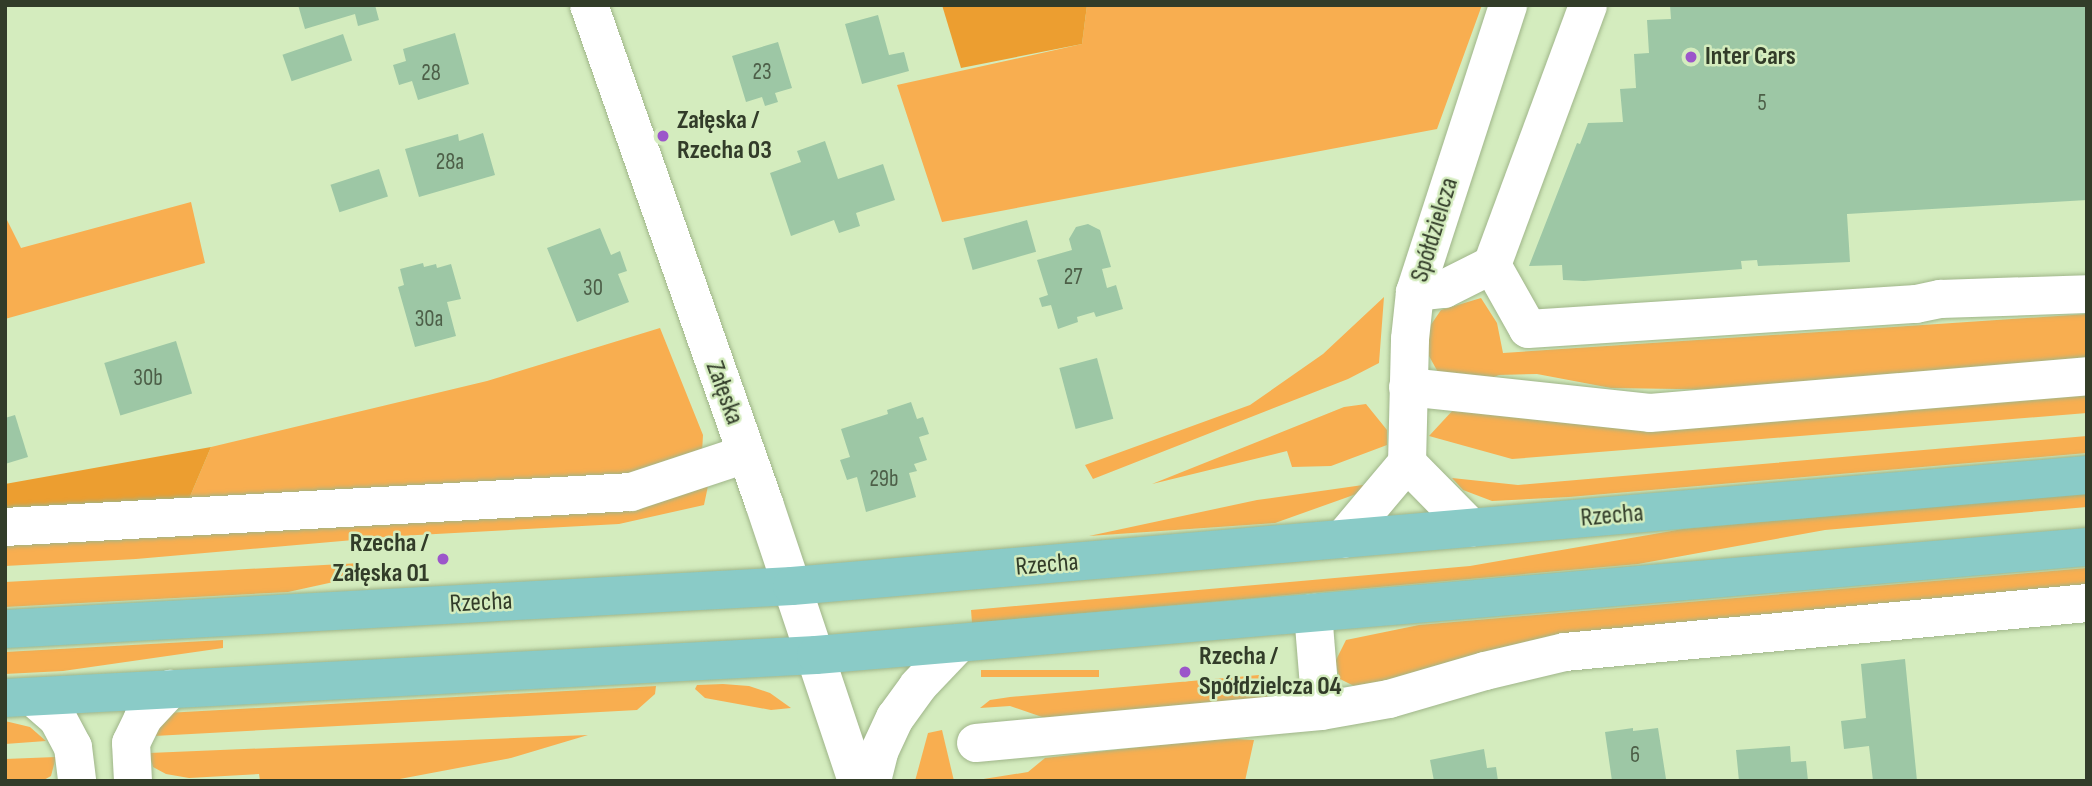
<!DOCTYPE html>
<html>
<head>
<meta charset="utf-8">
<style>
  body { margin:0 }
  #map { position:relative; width:2092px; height:786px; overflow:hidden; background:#d4ecbe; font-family:"Sofia Sans Condensed",sans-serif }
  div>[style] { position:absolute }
  .green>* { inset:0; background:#f8ae50; transform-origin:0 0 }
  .forest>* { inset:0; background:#ec9e30 }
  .building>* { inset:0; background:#9dc7a5; transform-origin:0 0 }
  .roads { filter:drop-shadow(0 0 2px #9fb589) drop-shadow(0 0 2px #9fb589) }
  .minor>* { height:38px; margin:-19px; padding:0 19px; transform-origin:19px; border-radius:19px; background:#fff }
  .major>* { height:38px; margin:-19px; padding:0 19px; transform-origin:19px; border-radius:19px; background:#8acbc7 }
  .dots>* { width:19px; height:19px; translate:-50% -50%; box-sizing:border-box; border:4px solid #d4ecbe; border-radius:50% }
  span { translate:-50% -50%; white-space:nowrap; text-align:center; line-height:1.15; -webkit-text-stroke:5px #d4ecbe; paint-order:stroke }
  .number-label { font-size:23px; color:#4d5f48 }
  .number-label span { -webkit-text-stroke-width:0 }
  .poi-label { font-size:26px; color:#323c29; font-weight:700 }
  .left { translate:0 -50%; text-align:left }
  .right { translate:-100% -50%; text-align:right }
  .street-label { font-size:26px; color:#323c29 }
  .frame { position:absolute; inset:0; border:7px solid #323c29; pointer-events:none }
</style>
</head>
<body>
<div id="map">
  <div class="green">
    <i style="clip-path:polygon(1087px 5px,1482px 5px,1437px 129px,942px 222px,897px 85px,1082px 44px)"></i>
    <i style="clip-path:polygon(191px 202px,205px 263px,5px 319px,5px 216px,21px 248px)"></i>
    <i style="clip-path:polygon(1384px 297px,1379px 363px,1348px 379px,1093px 479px,1085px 465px,1250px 405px,1323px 354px)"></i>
    <i style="clip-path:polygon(1481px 298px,1497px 323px,1503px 353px,2087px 314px,2087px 361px,1744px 390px,1611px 388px,1537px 374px,1499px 375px,1477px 383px,1444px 383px,1429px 356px,1426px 332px,1441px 310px)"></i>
    <i style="clip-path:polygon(660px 328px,703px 435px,702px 453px,641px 473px,186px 506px,211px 447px,487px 381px)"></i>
    <i style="clip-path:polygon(2087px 389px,2087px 413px,1512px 459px,1429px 436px,1454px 409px)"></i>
    <i style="clip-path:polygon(1366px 404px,1387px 430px,1387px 445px,1331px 466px,1292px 467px,1287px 451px,1152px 484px,1344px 407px)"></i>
    <i style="clip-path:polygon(2087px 436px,2087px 453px,1569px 497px,1492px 501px,1463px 490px,1452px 478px,1518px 485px)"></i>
    <i style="clip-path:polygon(709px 481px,704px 505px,619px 524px,399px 536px,136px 559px,5px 566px,5px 534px)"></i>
    <i style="clip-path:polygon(1363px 485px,1362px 492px,1275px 523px,1089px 536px,1257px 500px)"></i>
    <i style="clip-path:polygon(2087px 493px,2087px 507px,1825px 530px,1638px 564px,972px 623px,971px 610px,1470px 566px,1683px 529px)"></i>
    <i style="clip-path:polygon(361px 563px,361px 576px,288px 592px,5px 607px,5px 582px)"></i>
    <i style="clip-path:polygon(2087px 568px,2087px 589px,1356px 687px,1340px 679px,1335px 662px,1346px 640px,1419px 625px)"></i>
    <i style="clip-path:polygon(223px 640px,223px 648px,63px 671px,5px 674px,5px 652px)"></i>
    <i style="left:1099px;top:670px;width:7px;height:118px;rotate:90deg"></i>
    <i style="clip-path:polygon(1259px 675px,1268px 696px,1263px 701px,1045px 718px,1010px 706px,980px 708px,990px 700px,1010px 697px)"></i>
    <i style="clip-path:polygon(723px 684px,749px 686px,770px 693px,791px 708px,771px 710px,705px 698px,695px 689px,697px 685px)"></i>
    <i style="clip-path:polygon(656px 686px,655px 694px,637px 710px,154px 736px,166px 713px)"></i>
    <i style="clip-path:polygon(5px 721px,30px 727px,46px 741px,5px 744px)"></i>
    <i style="clip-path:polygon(942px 730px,954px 781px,915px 781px,928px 733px)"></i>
    <i style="clip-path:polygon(588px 735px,511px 758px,389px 781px,260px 781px,259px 774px,189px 778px,166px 774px,153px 767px,149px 753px)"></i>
    <i style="clip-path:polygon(1216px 738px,1254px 740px,1245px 781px,971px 781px,1028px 772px,1045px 758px)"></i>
    <i style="clip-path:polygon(56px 757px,51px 776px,42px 781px,5px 781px,5px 759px)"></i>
  </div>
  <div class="forest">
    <i style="clip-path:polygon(942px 5px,1087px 5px,1082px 44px,961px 68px)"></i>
    <i style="clip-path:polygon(211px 447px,186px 506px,5px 514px,5px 484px)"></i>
  </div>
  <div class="building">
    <i style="clip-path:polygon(298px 5px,375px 5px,379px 20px,358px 26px,355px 14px,305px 29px)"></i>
    <i style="clip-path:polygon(1670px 5px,2087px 5px,2087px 200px,1847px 214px,1850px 262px,1758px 266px,1757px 260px,1741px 261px,1742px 269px,1584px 281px,1563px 280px,1562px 265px,1529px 266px,1577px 143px,1580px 144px,1588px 123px,1623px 122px,1620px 89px,1636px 88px,1634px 54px,1649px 53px,1647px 20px,1671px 19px)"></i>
    <i style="clip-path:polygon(878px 15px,889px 55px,904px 52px,909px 71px,862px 84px,845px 24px)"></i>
    <i style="clip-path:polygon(455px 33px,469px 84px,418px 100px,412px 81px,399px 85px,393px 65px,406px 61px,403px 49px)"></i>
    <i style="left:343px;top:34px;width:28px;height:64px;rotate:71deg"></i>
    <i style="clip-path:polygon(778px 42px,792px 88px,775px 93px,778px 102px,765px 106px,762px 97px,746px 102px,732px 56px)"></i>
    <i style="clip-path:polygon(483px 133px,495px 175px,419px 197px,405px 149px,458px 134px,459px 141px)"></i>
    <i style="clip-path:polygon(825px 141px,838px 179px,883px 164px,895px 200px,856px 213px,860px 226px,839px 233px,834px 220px,791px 236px,770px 173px,801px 162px,797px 151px)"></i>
    <i style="left:379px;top:169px;width:29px;height:51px;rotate:72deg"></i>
    <i style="left:1027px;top:220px;width:33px;height:66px;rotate:74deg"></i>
    <i style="clip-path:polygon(1088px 224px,1100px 230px,1111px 267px,1102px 269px,1107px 288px,1116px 285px,1123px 309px,1096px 317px,1094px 312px,1077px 317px,1078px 322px,1058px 329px,1051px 305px,1042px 307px,1039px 298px,1048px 295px,1037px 260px,1072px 250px,1069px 239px,1076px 227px)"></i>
    <i style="clip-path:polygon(600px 228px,611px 255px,620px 251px,627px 271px,618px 274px,629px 302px,577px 322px,547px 248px)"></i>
    <i style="clip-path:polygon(423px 263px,424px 267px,436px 264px,437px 268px,451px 264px,461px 299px,447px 302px,456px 336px,415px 347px,398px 287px,404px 285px,400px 269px)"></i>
    <i style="left:176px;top:341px;width:55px;height:75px;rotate:73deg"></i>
    <i style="left:1097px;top:358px;width:63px;height:39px;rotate:75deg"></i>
    <i style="clip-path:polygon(911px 402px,917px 419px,923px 417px,929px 434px,919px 437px,927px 460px,914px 464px,917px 471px,909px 473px,916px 497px,866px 512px,857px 477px,847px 480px,840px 460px,850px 457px,841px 429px,888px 414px,887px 410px)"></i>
    <i style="clip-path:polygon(15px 415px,28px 457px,5px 464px,5px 418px)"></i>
    <i style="clip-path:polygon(1905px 659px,1917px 781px,1873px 781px,1869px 746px,1844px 749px,1841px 721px,1866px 718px,1861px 664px)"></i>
    <i style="clip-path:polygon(1633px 728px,1633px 731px,1658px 728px,1666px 779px,1612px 781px,1605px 732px)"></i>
    <i style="clip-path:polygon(1790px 746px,1791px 762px,1806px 761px,1808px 781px,1739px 781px,1736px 750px)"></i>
    <i style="clip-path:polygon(1484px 749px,1487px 768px,1496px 767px,1498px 781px,1434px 781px,1430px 760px)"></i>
  </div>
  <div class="roads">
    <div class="minor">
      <i style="left:589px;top:5px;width:528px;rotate:70.64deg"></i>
      <i style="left:764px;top:503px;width:293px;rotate:71.5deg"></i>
      <i style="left:1492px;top:265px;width:277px;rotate:-69.7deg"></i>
      <i style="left:1415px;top:292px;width:29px;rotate:-6deg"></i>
      <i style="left:1444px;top:289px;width:54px;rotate:-26.6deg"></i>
      <i style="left:1492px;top:265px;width:73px;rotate:60.6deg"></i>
      <i style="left:1528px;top:329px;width:389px;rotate:-3.7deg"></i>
      <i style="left:1916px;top:304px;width:25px;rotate:-12deg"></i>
      <i style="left:1940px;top:299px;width:147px;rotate:-1.9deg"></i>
      <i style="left:1408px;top:387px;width:243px;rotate:6.1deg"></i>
      <i style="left:1650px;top:413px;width:439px;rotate:-4.8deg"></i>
      <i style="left:1407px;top:463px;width:91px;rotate:45.4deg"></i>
      <i style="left:5px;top:527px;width:627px;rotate:-3.2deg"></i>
      <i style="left:631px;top:492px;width:121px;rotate:-18.3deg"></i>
      <i style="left:1343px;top:539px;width:99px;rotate:-49.9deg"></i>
      <i style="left:1407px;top:463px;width:124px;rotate:-88.6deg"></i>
      <i style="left:1410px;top:339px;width:47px;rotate:-83.9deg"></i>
      <i style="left:1415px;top:292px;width:302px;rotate:-72deg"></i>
      <i style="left:1313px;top:613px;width:98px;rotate:85.3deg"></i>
      <i style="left:33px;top:697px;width:33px;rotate:41deg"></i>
      <i style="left:58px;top:719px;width:32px;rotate:62deg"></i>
      <i style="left:73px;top:747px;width:34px;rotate:83deg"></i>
      <i style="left:976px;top:743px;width:346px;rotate:-5.3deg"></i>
      <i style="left:1321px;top:711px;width:69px;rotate:-10deg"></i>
      <i style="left:1389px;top:699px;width:100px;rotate:-16.3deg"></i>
      <i style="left:1485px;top:671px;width:82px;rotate:-13.4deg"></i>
      <i style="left:1565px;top:652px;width:524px;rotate:-5.36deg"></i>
      <i style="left:133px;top:781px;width:38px;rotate:-93deg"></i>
      <i style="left:131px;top:743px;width:28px;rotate:-64deg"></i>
      <i style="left:143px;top:718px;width:40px;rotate:-47deg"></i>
      <i style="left:872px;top:781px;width:30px;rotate:-76deg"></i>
      <i style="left:879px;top:752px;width:38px;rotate:-65deg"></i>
      <i style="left:895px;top:718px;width:39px;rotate:-54deg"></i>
      <i style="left:918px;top:686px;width:58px;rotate:-46.4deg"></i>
    </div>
    <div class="major">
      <i style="left:5px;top:629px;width:788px;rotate:-3.13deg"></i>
      <i style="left:792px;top:586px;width:1300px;rotate:-4.9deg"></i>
      <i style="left:5px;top:698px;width:812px;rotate:-3.04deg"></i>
      <i style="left:816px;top:655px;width:1276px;rotate:-4.86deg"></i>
    </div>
  </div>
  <div class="dots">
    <i style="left:1691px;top:57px;background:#9c56ca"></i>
    <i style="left:663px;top:136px;background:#9c56ca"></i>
    <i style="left:443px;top:559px;background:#9c56ca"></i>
    <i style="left:1185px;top:672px;background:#9c56ca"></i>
  </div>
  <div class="number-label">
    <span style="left:762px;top:72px">23</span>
    <span style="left:431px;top:73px">28</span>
    <span style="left:1762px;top:103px">5</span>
    <span style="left:450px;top:162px">28a</span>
    <span style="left:1073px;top:277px">27</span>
    <span style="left:593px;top:288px">30</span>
    <span style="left:429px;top:319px">30a</span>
    <span style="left:148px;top:378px">30b</span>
    <span style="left:884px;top:479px">29b</span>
    <span style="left:1635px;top:755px">6</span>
  </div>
  <div class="poi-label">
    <span class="left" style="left:1705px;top:57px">Inter Cars</span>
    <span class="left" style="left:677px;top:136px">Załęska /<br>Rzecha 03</span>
    <span class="right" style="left:429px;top:559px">Rzecha /<br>Załęska 01</span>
    <span class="left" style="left:1199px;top:672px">Rzecha /<br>Spółdzielcza 04</span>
  </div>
  <div class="street-label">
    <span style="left:1435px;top:230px;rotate:-73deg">Spółdzielcza</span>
    <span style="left:724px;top:393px;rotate:70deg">Załęska</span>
    <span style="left:1612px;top:516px;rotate:-5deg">Rzecha</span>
    <span style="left:1047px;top:565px;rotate:-5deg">Rzecha</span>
    <span style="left:481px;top:603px;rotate:-3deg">Rzecha</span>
  </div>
  <div class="frame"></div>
</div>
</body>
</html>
